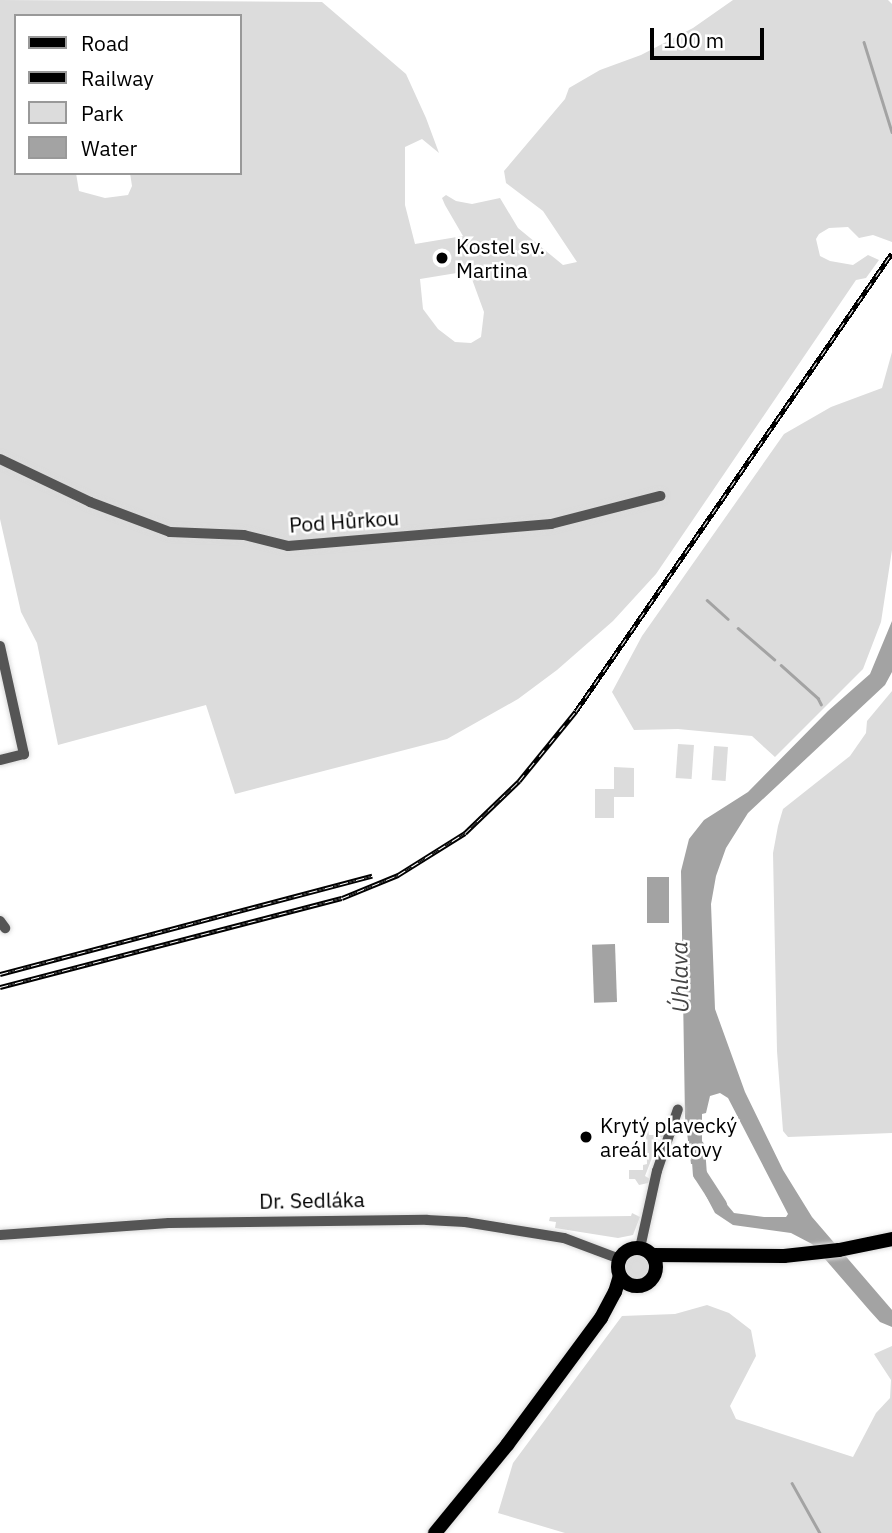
<!DOCTYPE html>
<html>
<head>
<meta charset="utf-8">
<style>
  body { margin:0 }
  #map { position:relative; width:892px; height:1533px; overflow:hidden; background:#fff; font-family:"IBM Plex Sans",sans-serif }
  div>[style] { position:absolute }
  .green>* { inset:0; background:#dcdcdc; transform-origin:0 0 }
  .round { border-radius:50% }
  .water>* { inset:0; background:#a3a3a3; transform-origin:0 0 }
  .stream>* { height:2.5px; margin:-1.25px; padding:0 1.25px; transform-origin:1.25px; border-radius:1.25px; background:#a3a3a3 }
  .river>* { height:14px; margin:-7px; padding:0 7px; transform-origin:7px; border-radius:7px; background:#a3a3a3 }
  .roads { filter:drop-shadow(0 0 2px #dbdbdb) drop-shadow(0 0 2px #dbdbdb) }
  .minor>* { height:10px; margin:-5px; padding:0 5px; transform-origin:5px; border-radius:5px; background:#555 }
  .major>* { height:14px; margin:-7px; padding:0 7px; transform-origin:7px; border-radius:7px; background:#000 }
  .major>.ring { margin:-7px; padding:0; box-sizing:content-box; background:none; border:14px solid #000; border-radius:50% }
  .rail>* { height:5px; margin-top:-2.5px; transform-origin:0; background:repeating-linear-gradient(90deg,#fff 0 8px,#000 0 16px); box-sizing:border-box; border-block:2px solid #000 }
  .dots>* { width:19px; height:19px; translate:-50% -50%; box-sizing:border-box; border:4px solid #fff; border-radius:50% }
  span { translate:-50% -50%; white-space:nowrap; text-align:center; line-height:1.15; -webkit-text-stroke:5px #fff; paint-order:stroke }
  .poi-label { font-size:21px; color:#000 }
  .left { translate:0 -50%; text-align:left }
  .street-label { font-size:21px; color:#000 }
  .water-label { font-size:23px; color:#444; font-style:italic }
  .legend { position:absolute; left:14px; top:14px; width:228px; height:161px; box-sizing:border-box; background:#fff; border:2px solid #999; margin:0; padding:9px 12px; list-style:none; font-size:21px; color:#000 }
  .legend li { display:flex; align-items:center; gap:14px; height:35px }
  .legend b { width:35px; border:2px solid #999 }
  .scale { position:absolute; left:650px; top:28px; width:114px; height:32px; box-sizing:border-box; border:4px solid #000; border-top:0; padding-left:9px; font-size:21px; line-height:24px; white-space:nowrap; color:#000; -webkit-text-stroke:5px #fff; paint-order:stroke }
</style>
</head>
<body>
<div id="map">
  <div class="green">
    <i style="clip-path:polygon(evenodd,0 0,322px 2px,406px 74px,426px 118px,439px 153px,422px 139px,405px 147px,405px 205px,415px 244px,463px 236px,445px 205px,442px 198px,446px 195px,456px 201px,472px 204px,500px 198px,518px 228px,563px 265px,577px 262px,543px 211px,506px 183px,504px 171px,565px 99px,569px 88px,600px 70px,641px 55px,693px 28px,733px 0,888px 0,892px 4px,892px 242px,873px 235px,859px 238px,848px 227px,829px 228px,819px 234px,816px 239px,820px 256px,830px 261px,853px 265px,868px 255px,879px 260px,866px 278px,856px 280px,656px 574px,613px 621px,557px 670px,518px 699px,447px 739px,235px 794px,206px 705px,58px 745px,37px 643px,21px 612px,0 519px,0 0,16px 16px,240px 16px,240px 173px,130px 173px,132px 186px,128px 195px,105px 198px,79px 191px,76px 173px,16px 173px,16px 16px,0 0,469px 271px,484px 312px,481px 337px,471px 343px,455px 342px,438px 329px,423px 309px,420px 279px,469px 271px)"></i>
    <i style="clip-path:polygon(892px 352px,892px 550px,881px 622px,863px 669px,775px 757px,752px 736px,678px 729px,634px 730px,612px 692px,642px 636px,784px 434px,831px 407px,882px 388px)"></i>
    <i style="clip-path:polygon(892px 691px,892px 1133px,788px 1137px,783px 1131px,777px 1051px,773px 853px,778px 826px,783px 809px,850px 756px,866px 733px,867px 721px)"></i>
    <i style="left:678px;top:744px;width:16px;height:34px;rotate:4deg"></i>
    <i style="left:714px;top:746px;width:14px;height:34px;rotate:4deg"></i>
    <i style="clip-path:polygon(614px 767px,634px 768px,634px 797px,614px 797px,614px 818px,595px 818px,595px 789px,614px 789px)"></i>
    <i style="clip-path:polygon(648px 1129px,649px 1135px,657px 1135px,657px 1129px,663px 1130px,666px 1138px,660px 1137px,645px 1176px,650px 1179px,648px 1183px,639px 1185px,635px 1179px,629px 1179px,629px 1170px,643px 1170px,643px 1165px,647px 1164px,646px 1133px,640px 1132px)"></i>
    <i style="clip-path:polygon(632px 1213px,640px 1217px,633px 1235px,618px 1238px,555px 1228px,556px 1222px,549px 1221px,550px 1217px,631px 1216px)"></i>
    <i class="round" style="left:624px;top:1254px;width:26px;height:26px"></i>
    <i style="clip-path:polygon(707px 1305px,729px 1313px,751px 1330px,756px 1356px,730px 1406px,736px 1419px,853px 1457px,876px 1413px,890px 1398px,891px 1380px,874px 1354px,892px 1346px,892px 1533px,565px 1533px,498px 1513px,513px 1463px,622px 1316px,675px 1314px)"></i>
  </div>
  <div class="water">
    <i style="clip-path:polygon(892px 621px,892px 672px,885px 685px,748px 813px,726px 848px,716px 876px,711px 904px,715px 1009px,745px 1092px,783px 1170px,812px 1217px,892px 1310px,892px 1327px,880px 1322px,870px 1311px,812px 1244px,791px 1233px,733px 1225px,715px 1213px,705px 1194px,713px 1188px,734px 1213px,764px 1217px,786px 1217px,788px 1214px,728px 1098px,720px 1093px,710px 1096px,706px 1113px,702px 1114px,702px 1164px,691px 1164px,685px 1117px,681px 871px,689px 839px,704px 820px,748px 792px,828px 711px,870px 674px)"></i>
    <i style="left:647px;top:877px;width:22px;height:46px"></i>
    <i style="left:615px;top:944px;width:58px;height:23px;rotate:88deg"></i>
  </div>
  <div class="stream">
    <i style="left:864px;top:42px;width:94px;rotate:72.7deg"></i>
    <i style="left:707px;top:600px;width:28px;rotate:42deg"></i>
    <i style="left:738px;top:628px;width:48px;rotate:40.7deg"></i>
    <i style="left:781px;top:665px;width:50px;rotate:41.7deg"></i>
    <i style="left:818px;top:698px;width:7px;rotate:63deg"></i>
    <i style="left:792px;top:1483px;width:57px;rotate:60.8deg"></i>
  </div>
  <div class="river">
    <i style="left:698px;top:1147px;width:27px;rotate:86deg"></i>
    <i style="left:700px;top:1174px;width:37px;rotate:57deg"></i>
  </div>
  <div class="roads">
    <div class="minor">
      <i style="left:0;top:459px;width:100px;rotate:25.5deg"></i>
      <i style="left:90px;top:502px;width:85px;rotate:20.6deg"></i>
      <i style="left:170px;top:532px;width:74px;rotate:2.3deg"></i>
      <i style="left:244px;top:535px;width:45px;rotate:14deg"></i>
      <i style="left:288px;top:546px;width:264px;rotate:-4.8deg"></i>
      <i style="left:551px;top:524px;width:113px;rotate:-14.4deg"></i>
      <i style="left:0;top:646px;width:111px;rotate:77.5deg"></i>
      <i style="left:24px;top:754px;width:25px;rotate:166deg"></i>
      <i style="left:0;top:921px;width:9px;rotate:54deg"></i>
      <i style="left:0;top:1235px;width:169px;rotate:-4.1deg"></i>
      <i style="left:169px;top:1223px;width:258px;rotate:-0.7deg"></i>
      <i style="left:427px;top:1220px;width:38px;rotate:3deg"></i>
      <i style="left:465px;top:1222px;width:100px;rotate:9.2deg"></i>
      <i style="left:564px;top:1238px;width:60px;rotate:20.6deg"></i>
      <i style="left:640px;top:1248px;width:79px;rotate:-77.6deg"></i>
      <i style="left:657px;top:1171px;width:65px;rotate:-71.3deg"></i>
    </div>
    <div class="major">
      <i class="ring" style="left:618px;top:1248px;width:24px;height:24px"></i>
      <i style="left:652px;top:1255px;width:132px;rotate:0.4deg"></i>
      <i style="left:784px;top:1256px;width:55px;rotate:-6.2deg"></i>
      <i style="left:839px;top:1250px;width:54px;rotate:-11.7deg"></i>
      <i style="left:435px;top:1533px;width:114px;rotate:-50.7deg"></i>
      <i style="left:507px;top:1445px;width:158px;rotate:-53.5deg"></i>
      <i style="left:601px;top:1318px;width:30px;rotate:-62deg"></i>
      <i style="left:615px;top:1292px;width:17px;rotate:-73deg"></i>
    </div>
  </div>
  <div class="rail">
    <i style="left:0;top:974px;width:385px;rotate:-14.8deg"></i>
    <i style="left:0;top:987px;width:353px;rotate:-14.6deg"></i>
    <i style="left:342px;top:898px;width:61px;rotate:-22.3deg"></i>
    <i style="left:398px;top:875px;width:79px;rotate:-32.1deg"></i>
    <i style="left:465px;top:833px;width:75px;rotate:-43.9deg"></i>
    <i style="left:519px;top:781px;width:90px;rotate:-50.8deg"></i>
    <i style="left:576px;top:711px;width:556px;rotate:-55.4deg"></i>
  </div>
  <div class="dots">
    <i style="left:442px;top:258px;background:#000"></i>
    <i style="left:586px;top:1137px;background:#000"></i>
  </div>
  <div class="poi-label">
    <span class="left" style="left:456px;top:258px">Kostel sv.<br>Martina</span>
    <span class="left" style="left:600px;top:1137px">Krytý plavecký<br>areál Klatovy</span>
  </div>
  <div class="street-label">
    <span style="left:344px;top:521px;rotate:-4deg">Pod Hůrkou</span>
    <span style="left:312px;top:1200px;rotate:-1deg">Dr. Sedláka</span>
  </div>
  <div class="water-label">
    <span style="left:679px;top:977px;rotate:-91deg">Úhlava</span>
  </div>
  <ul class="legend">
  <li><b style="height:9px;background:#000"></b>Road</li>
  <li><b style="height:9px;background:#000"></b>Railway</li>
  <li><b style="height:19px;background:#dcdcdc"></b>Park</li>
  <li><b style="height:19px;background:#a3a3a3"></b>Water</li>
  </ul>
  <div class="scale">100 m</div>
</div>
</body>
</html>
